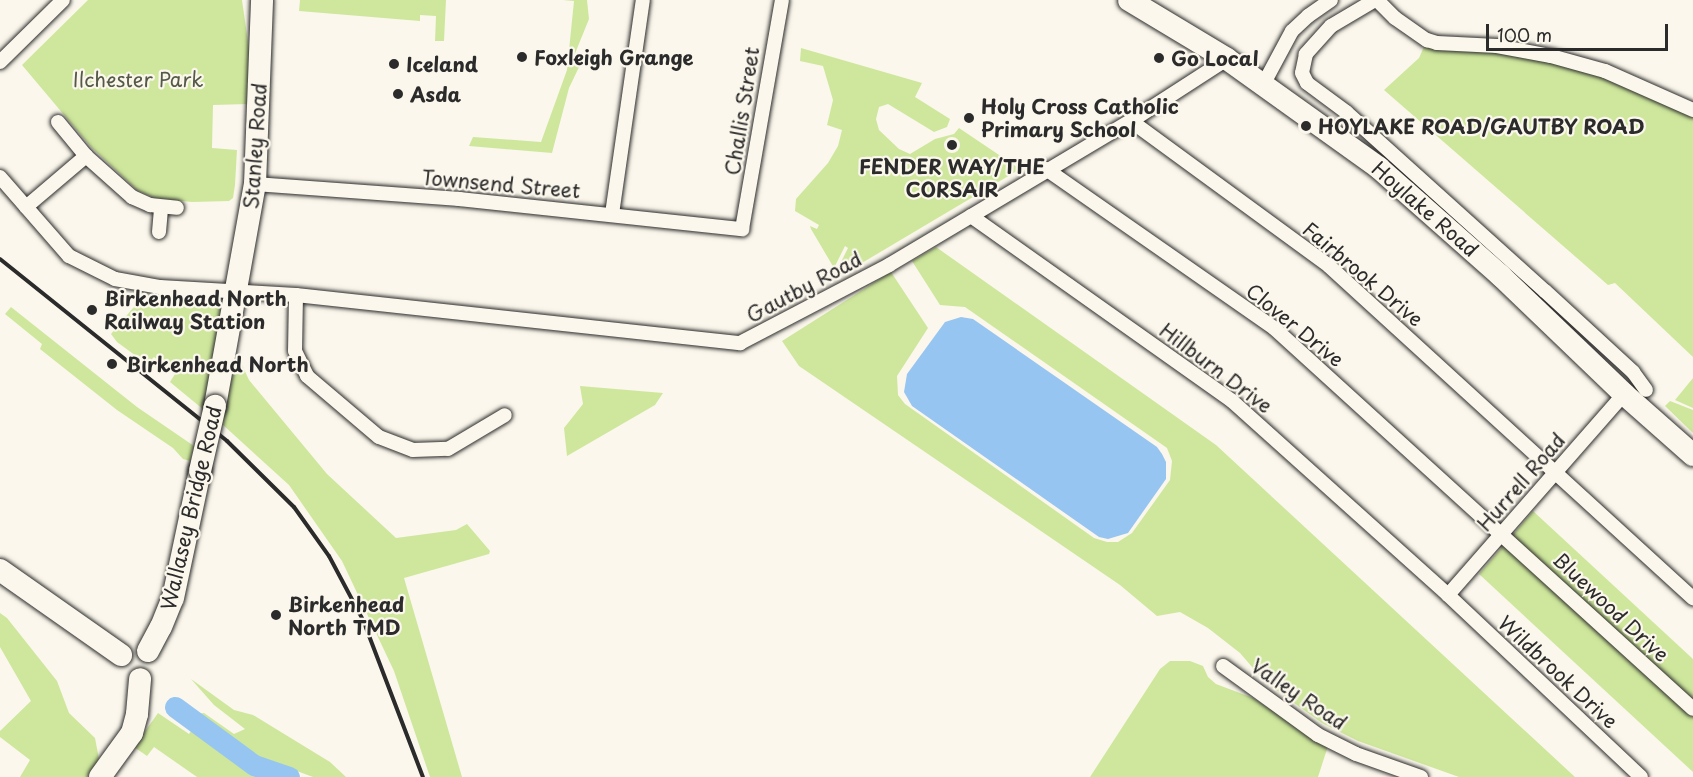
<!DOCTYPE html>
<html>
<head>
<meta charset="utf-8">
<style>
  body { margin:0 }
  #map { position:relative; width:1693px; height:777px; overflow:hidden; background:#fbf7ec; font-family:"Playpen Sans",sans-serif }
  div>[style] { position:absolute }
  .green>* { inset:0; background:#cee79c }
  .water>* { inset:0; background:#97c5f2 }
  .river>* { height:21px; margin:-10.5px; padding:0 10.5px; transform-origin:10.5px; border-radius:10.5px; background:#97c5f2 }
  .roads { filter:drop-shadow(0 0 2px #2b2b2b) drop-shadow(0 0 2px #2b2b2b) }
  .street>* { height:14px; margin:-7px; padding:0 7px; transform-origin:7px; border-radius:7px; background:#fbf7ec }
  .primary>* { height:22px; margin:-11px; padding:0 11px; transform-origin:11px; border-radius:11px; background:#fbf7ec }
  .rail>* { height:4px; margin:-2px; padding:0 2px; transform-origin:2px; border-radius:2px; background:#2b2b2b }
  .bridges { filter:drop-shadow(0 0 2px #2b2b2b) drop-shadow(0 0 2px #2b2b2b) }
  .primary-bridge>* { height:22px; margin:-11px; padding:0 11px; transform-origin:11px; border-radius:11px; background:#fbf7ec }
  .dots>* { width:16px; height:16px; translate:-50% -50%; box-sizing:border-box; border:3px solid #fbf7ec; border-radius:50% }
  span { translate:-50% -50%; white-space:nowrap; text-align:center; line-height:1.15; -webkit-text-stroke:4.5px #fbf7ec; paint-order:stroke }
  .poi-label { font-size:20px; color:#2b2b2b; font-weight:700 }
  .left { translate:0 -50%; text-align:left }
  .park-label { font-size:20px; color:#545a47 }
  .street-label { font-size:20px; color:#2b2b2b }
  .scale { position:absolute; left:1486px; top:24px; width:182px; height:27px; box-sizing:border-box; border:3px solid #2b2b2b; border-top:0; padding-left:8px; font-size:18px; line-height:21px; white-space:nowrap; color:#2b2b2b; -webkit-text-stroke:4px #fbf7ec; paint-order:stroke }
</style>
</head>
<body>
<div id="map">
  <div class="green">
    <i style="clip-path:polygon(88px 0,242px 0,249px 49px,248px 104px,213px 105px,212px 148px,237px 150px,235px 185px,233px 198px,229px 201px,192px 202px,154px 198px,137px 190px,91px 147px,22px 65px)"></i>
    <i style="clip-path:polygon(300px 0,446px 0,444px 41px,435px 41px,436px 16px,420px 15px,420px 21px,299px 11px)"></i>
    <i style="clip-path:polygon(563px 0,587px 0,589px 19px,574px 56px,580px 65px,569px 88px,552px 153px,469px 146px,473px 137px,541px 142px,567px 70px,574px 1px)"></i>
    <i style="clip-path:polygon(1427px 40px,1497px 46px,1605px 71px,1693px 115px,1693px 357px,1615px 283px,1608px 285px,1384px 90px,1419px 58px)"></i>
    <i style="clip-path:polygon(801px 48px,922px 83px,915px 97px,950px 119px,947px 127px,934px 132px,888px 104px,879px 107px,876px 119px,879px 130px,899px 149px,910px 154px,935px 139px,954px 134px,959px 128px,1020px 169px,840px 276px,836px 272px,848px 248px,845px 246px,834px 268px,811px 229px,810px 226px,817px 229px,819px 225px,795px 211px,796px 199px,828px 163px,838px 146px,842px 130px,827px 125px,833px 100px,823px 66px,800px 61px)"></i>
    <i style="clip-path:polygon(936px 247px,1216px 445px,1575px 777px,1459px 777px,1358px 741px,1322px 723px,1265px 682px,1240px 653px,1208px 628px,1180px 612px,1157px 616px,1120px 585px,799px 366px,782px 341px,891px 272px,928px 328px,897px 376px,898px 395px,905px 404px,1094px 538px,1107px 542px,1118px 542px,1132px 533px,1170px 480px,1172px 461px,1167px 448px,965px 307px,940px 305px,912px 261px)"></i>
    <i style="clip-path:polygon(138px 305px,220px 306px,224px 308px,210px 415px,170px 382px,175px 374px,154px 357px,147px 364px,117px 342px,111px 334px,133px 308px)"></i>
    <i style="clip-path:polygon(11px 307px,137px 407px,194px 446px,190px 461px,183px 459px,173px 448px,117px 410px,40px 349px,42px 344px,5px 314px)"></i>
    <i style="clip-path:polygon(237px 354px,249px 380px,327px 474px,396px 538px,456px 530px,467px 524px,490px 551px,489px 554px,404px 578px,462px 777px,430px 777px,394px 671px,342px 561px,289px 485px,222px 424px)"></i>
    <i style="clip-path:polygon(1693px 378px,1693px 408px,1675px 400px)"></i>
    <i style="clip-path:polygon(580px 386px,663px 393px,655px 405px,567px 456px,564px 428px,583px 404px)"></i>
    <i style="clip-path:polygon(1670px 401px,1693px 410px,1693px 433px,1665px 406px)"></i>
    <i style="clip-path:polygon(1533px 511px,1693px 659px,1693px 772px,1479px 574px)"></i>
    <i style="clip-path:polygon(0 613px,7px 618px,57px 681px,69px 713px,95px 738px,99px 759px,87px 777px,20px 777px,30px 760px,0 737px,0 731px,31px 701px,0 647px)"></i>
    <i style="clip-path:polygon(1170px 661px,1190px 661px,1203px 666px,1208px 677px,1216px 684px,1253px 698px,1328px 746px,1318px 777px,1090px 777px,1160px 669px)"></i>
    <i style="clip-path:polygon(191px 679px,234px 710px,253px 715px,330px 762px,346px 777px,313px 777px,248px 753px,193px 714px,204px 713px,234px 734px,245px 729px,214px 705px)"></i>
    <i style="clip-path:polygon(158px 713px,189px 734px,193px 728px,244px 766px,272px 777px,197px 777px,154px 747px,147px 756px,134px 747px)"></i>
  </div>
  <div class="water">
    <i style="clip-path:polygon(961px 317px,973px 319px,1157px 447px,1162px 454px,1166px 462px,1166px 479px,1128px 533px,1108px 539px,1099px 537px,912px 406px,904px 392px,907px 374px,945px 322px)"></i>
  </div>
  <div class="river">
    <i style="left:175px;top:707px;width:98px;rotate:36.3deg"></i>
    <i style="left:254px;top:765px;width:37px;rotate:19deg"></i>
  </div>
  <div class="roads">
    <div class="street">
      <i style="left:1375px;top:0;width:51px;rotate:149.4deg"></i>
      <i style="left:1331px;top:26px;width:38px;rotate:132deg"></i>
      <i style="left:1306px;top:54px;width:19px;rotate:102deg"></i>
      <i style="left:1302px;top:73px;width:11px;rotate:63deg"></i>
      <i style="left:1307px;top:83px;width:49px;rotate:36.6deg"></i>
      <i style="left:1346px;top:112px;width:268px;rotate:42deg"></i>
      <i style="left:1545px;top:291px;width:120px;rotate:42.6deg"></i>
      <i style="left:1633px;top:372px;width:22px;rotate:54deg"></i>
      <i style="left:1377px;top:0;width:25px;rotate:45deg"></i>
      <i style="left:1395px;top:18px;width:39px;rotate:35deg"></i>
      <i style="left:1427px;top:40px;width:10px;rotate:17deg"></i>
      <i style="left:1437px;top:43px;width:60px;rotate:2.9deg"></i>
      <i style="left:1497px;top:46px;width:55px;rotate:10.5deg"></i>
      <i style="left:1551px;top:56px;width:56px;rotate:15.5deg"></i>
      <i style="left:1605px;top:71px;width:96px;rotate:23.9deg"></i>
      <i style="left:0;top:62px;width:88px;rotate:-44.5deg"></i>
      <i style="left:1263px;top:85px;width:61px;rotate:-61.8deg"></i>
      <i style="left:1292px;top:31px;width:22px;rotate:-43deg"></i>
      <i style="left:1308px;top:16px;width:28px;rotate:-35deg"></i>
      <i style="left:1131px;top:121px;width:245px;rotate:36.2deg"></i>
      <i style="left:1329px;top:266px;width:493px;rotate:42.4deg"></i>
      <i style="left:58px;top:122px;width:44px;rotate:50.5deg"></i>
      <i style="left:86px;top:156px;width:62px;rotate:41.7deg"></i>
      <i style="left:132px;top:197px;width:20px;rotate:24deg"></i>
      <i style="left:150px;top:205px;width:27px;rotate:6deg"></i>
      <i style="left:1046px;top:169px;width:278px;rotate:34.9deg"></i>
      <i style="left:1274px;top:328px;width:566px;rotate:42.28deg"></i>
      <i style="left:0;top:177px;width:105px;rotate:48.9deg"></i>
      <i style="left:69px;top:256px;width:51px;rotate:26.6deg"></i>
      <i style="left:115px;top:279px;width:46px;rotate:10.1deg"></i>
      <i style="left:160px;top:287px;width:136px;rotate:3.4deg"></i>
      <i style="left:296px;top:295px;width:447px;rotate:6.2deg"></i>
      <i style="left:740px;top:343px;width:168px;rotate:-27.6deg"></i>
      <i style="left:889px;top:265px;width:282px;rotate:-30.8deg"></i>
      <i style="left:1131px;top:121px;width:114px;rotate:-32.9deg"></i>
      <i style="left:255px;top:184px;width:205px;rotate:4.2deg"></i>
      <i style="left:459px;top:199px;width:285px;rotate:6.1deg"></i>
      <i style="left:742px;top:229px;width:232px;rotate:-80.1deg"></i>
      <i style="left:26px;top:207px;width:79px;rotate:-40.4deg"></i>
      <i style="left:612px;top:214px;width:216px;rotate:-81.8deg"></i>
      <i style="left:971px;top:216px;width:320px;rotate:35.3deg"></i>
      <i style="left:1232px;top:401px;width:290px;rotate:41.9deg"></i>
      <i style="left:1448px;top:595px;width:265px;rotate:43.3deg"></i>
      <i style="left:159px;top:232px;width:25px;rotate:-85deg"></i>
      <i style="left:296px;top:295px;width:56px;rotate:91deg"></i>
      <i style="left:295px;top:351px;width:28px;rotate:64deg"></i>
      <i style="left:307px;top:376px;width:94px;rotate:40.3deg"></i>
      <i style="left:379px;top:437px;width:36px;rotate:21deg"></i>
      <i style="left:413px;top:450px;width:35px;rotate:-2deg"></i>
      <i style="left:448px;top:449px;width:66px;rotate:-30.8deg"></i>
      <i style="left:1448px;top:595px;width:267px;rotate:-48.8deg"></i>
      <i style="left:1223px;top:666px;width:117px;rotate:36deg"></i>
      <i style="left:1318px;top:735px;width:42px;rotate:26.6deg"></i>
      <i style="left:1356px;top:754px;width:69px;rotate:19.5deg"></i>
    </div>
    <div class="primary">
      <i style="left:1129px;top:0;width:114px;rotate:31deg"></i>
      <i style="left:1227px;top:59px;width:187px;rotate:35.6deg"></i>
      <i style="left:1379px;top:168px;width:163px;rotate:41.5deg"></i>
      <i style="left:1501px;top:276px;width:170px;rotate:43.8deg"></i>
      <i style="left:1624px;top:394px;width:92px;rotate:41.5deg"></i>
      <i style="left:215px;top:406px;width:226px;rotate:-79.8deg"></i>
      <i style="left:255px;top:184px;width:184px;rotate:-87.8deg"></i>
      <i style="left:0;top:570px;width:148px;rotate:35.1deg"></i>
      <i style="left:148px;top:651px;width:27px;rotate:-62deg"></i>
      <i style="left:161px;top:627px;width:31px;rotate:-68deg"></i>
      <i style="left:173px;top:598px;width:130px;rotate:-78deg"></i>
      <i style="left:100px;top:777px;width:54px;rotate:-54deg"></i>
      <i style="left:132px;top:733px;width:20px;rotate:-75deg"></i>
      <i style="left:137px;top:714px;width:35px;rotate:-85deg"></i>
    </div>
  </div>
  <div class="rail">
    <i style="left:0;top:259px;width:291px;rotate:38.7deg"></i>
    <i style="left:227px;top:441px;width:94px;rotate:44.6deg"></i>
    <i style="left:294px;top:507px;width:60px;rotate:54.5deg"></i>
    <i style="left:329px;top:556px;width:72px;rotate:62deg"></i>
    <i style="left:363px;top:620px;width:168px;rotate:69.1deg"></i>
  </div>
  <div class="bridges">
    <div class="primary-bridge">
      <i style="left:200px;top:471px;width:67px;rotate:-77deg"></i>
    </div>
  </div>
  <div class="dots">
    <i style="left:522px;top:57px;background:#2b2b2b"></i>
    <i style="left:1159px;top:58px;background:#2b2b2b"></i>
    <i style="left:394px;top:64px;background:#2b2b2b"></i>
    <i style="left:398px;top:94px;background:#2b2b2b"></i>
    <i style="left:969px;top:118px;background:#2b2b2b"></i>
    <i style="left:1306px;top:126px;background:#2b2b2b"></i>
    <i style="left:952px;top:145px;background:#2b2b2b"></i>
    <i style="left:92px;top:310px;background:#2b2b2b"></i>
    <i style="left:112px;top:364px;background:#2b2b2b"></i>
    <i style="left:276px;top:615px;background:#2b2b2b"></i>
  </div>
  <div class="poi-label">
    <span class="left" style="left:534px;top:57px">Foxleigh Grange</span>
    <span class="left" style="left:1171px;top:58px">Go Local</span>
    <span class="left" style="left:406px;top:64px">Iceland</span>
    <span class="left" style="left:410px;top:94px">Asda</span>
    <span class="left" style="left:981px;top:118px">Holy Cross Catholic<br>Primary School</span>
    <span class="left" style="left:1318px;top:126px">HOYLAKE ROAD/GAUTBY ROAD</span>
    <span style="left:952px;top:178px">FENDER WAY/THE<br>CORSAIR</span>
    <span class="left" style="left:104px;top:310px">Birkenhead North<br>Railway Station</span>
    <span class="left" style="left:126px;top:364px">Birkenhead North</span>
    <span class="left" style="left:288px;top:616px">Birkenhead<br>North TMD</span>
  </div>
  <div class="park-label">
    <span style="left:138px;top:79px">Ilchester Park</span>
  </div>
  <div class="street-label">
    <span style="left:742px;top:111px;rotate:-81deg">Challis Street</span>
    <span style="left:255px;top:146px;rotate:-86deg">Stanley Road</span>
    <span style="left:501px;top:184px;rotate:5deg">Townsend Street</span>
    <span style="left:1425px;top:209px;rotate:41deg">Hoylake Road</span>
    <span style="left:1363px;top:274px;rotate:40deg">Fairbrook Drive</span>
    <span style="left:804px;top:287px;rotate:-28deg">Gautby Road</span>
    <span style="left:1295px;top:325px;rotate:39deg">Clover Drive</span>
    <span style="left:1216px;top:368px;rotate:37deg">Hillburn Drive</span>
    <span style="left:1521px;top:482px;rotate:-49deg">Hurrell Road</span>
    <span style="left:191px;top:508px;rotate:-77deg">Wallasey Bridge Road</span>
    <span style="left:1611px;top:607px;rotate:43deg">Bluewood Drive</span>
    <span style="left:1558px;top:672px;rotate:43deg">Wildbrook Drive</span>
    <span style="left:1299px;top:694px;rotate:34deg">Valley Road</span>
  </div>
  <div class="scale">100 m</div>
</div>
</body>
</html>
